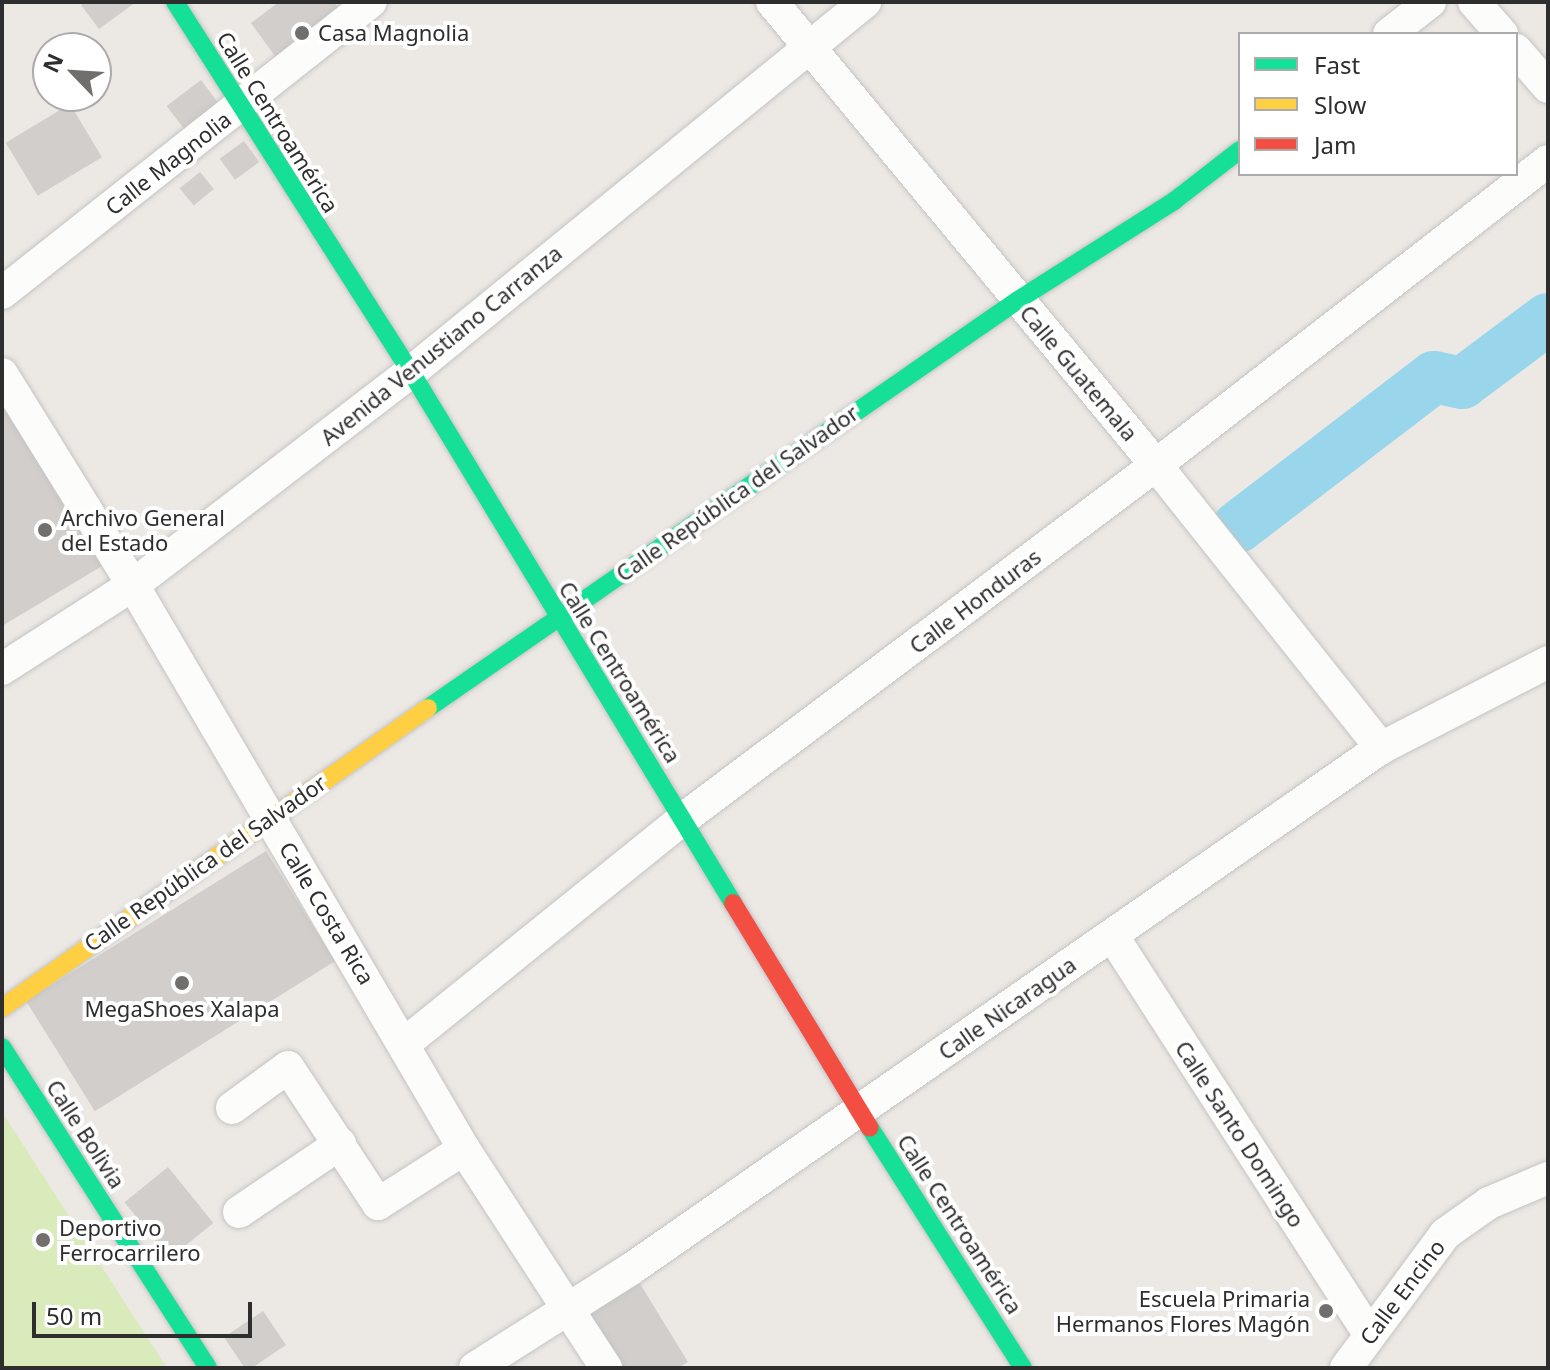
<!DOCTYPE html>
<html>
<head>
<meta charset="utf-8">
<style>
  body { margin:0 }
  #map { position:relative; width:1550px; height:1370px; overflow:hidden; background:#ece8e4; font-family:"Noto Sans",sans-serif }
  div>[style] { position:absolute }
  .pitch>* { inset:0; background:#d9eabb }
  .river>* { height:52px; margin:-26px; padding:0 26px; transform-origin:26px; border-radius:26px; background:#99d6ec }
  .building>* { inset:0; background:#d1cecb; transform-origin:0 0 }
  .roads { filter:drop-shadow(0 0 2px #c5c4c5) drop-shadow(0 0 2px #c5c4c5) }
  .street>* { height:32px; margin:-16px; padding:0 16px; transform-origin:16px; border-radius:16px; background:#fcfcfb }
  .fast>* { height:18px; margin:-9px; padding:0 9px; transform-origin:9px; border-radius:9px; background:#16e098 }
  .slow>* { height:18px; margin:-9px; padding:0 9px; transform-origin:9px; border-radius:9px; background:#ffcf43 }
  .jam>* { height:18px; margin:-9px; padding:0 9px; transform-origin:9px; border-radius:9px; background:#f24e42 }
  .dots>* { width:22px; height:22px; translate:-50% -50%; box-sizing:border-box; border:4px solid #fff; border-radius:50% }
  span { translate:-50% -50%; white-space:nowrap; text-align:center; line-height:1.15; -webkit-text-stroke:8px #fff; paint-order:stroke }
  .poi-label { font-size:22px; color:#2e2e2e }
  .left { translate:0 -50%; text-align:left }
  .right { translate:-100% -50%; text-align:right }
  .street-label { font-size:22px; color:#2e2e2e }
  .frame { position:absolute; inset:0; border:4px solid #2e2e2e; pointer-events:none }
  .legend { position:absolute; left:1238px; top:32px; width:280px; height:144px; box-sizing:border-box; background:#fff; border:2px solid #ababab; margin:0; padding:10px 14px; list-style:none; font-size:24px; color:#2e2e2e }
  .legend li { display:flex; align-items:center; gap:16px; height:40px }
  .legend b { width:40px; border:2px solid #ababab }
  .north { position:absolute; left:32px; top:32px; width:80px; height:80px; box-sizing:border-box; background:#fff; border:2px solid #ababab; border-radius:50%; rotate:295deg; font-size:22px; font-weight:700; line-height:32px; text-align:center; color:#2e2e2e }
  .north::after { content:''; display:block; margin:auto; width:28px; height:36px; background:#706f6e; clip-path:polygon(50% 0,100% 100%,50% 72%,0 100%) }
  .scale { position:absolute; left:32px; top:1302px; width:220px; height:36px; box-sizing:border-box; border:4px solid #2e2e2e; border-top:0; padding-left:10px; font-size:24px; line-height:28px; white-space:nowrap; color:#2e2e2e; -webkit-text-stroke:6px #fff; paint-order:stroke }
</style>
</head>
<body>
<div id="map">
  <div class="pitch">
    <i style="clip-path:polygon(2px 1112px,167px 1368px,2px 1368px)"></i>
  </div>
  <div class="river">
    <i style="left:1238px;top:527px;width:247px;rotate:-37.4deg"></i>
    <i style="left:1434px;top:377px;width:29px;rotate:12deg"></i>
    <i style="left:1462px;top:383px;width:107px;rotate:-36.7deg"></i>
  </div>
  <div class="building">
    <i style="clip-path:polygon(85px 2px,136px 2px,99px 29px,81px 5px)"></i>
    <i style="clip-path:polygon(279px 2px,334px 2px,344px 15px,280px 63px,251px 23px)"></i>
    <i style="left:201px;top:80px;width:35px;height:43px;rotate:53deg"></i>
    <i style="left:70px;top:104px;width:62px;height:75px;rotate:59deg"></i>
    <i style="left:244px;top:141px;width:26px;height:30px;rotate:54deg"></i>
    <i style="left:200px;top:172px;width:22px;height:26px;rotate:51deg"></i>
    <i style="clip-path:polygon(2px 382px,107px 563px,2px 626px)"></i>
    <i style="left:266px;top:851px;width:130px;height:283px;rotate:58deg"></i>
    <i style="left:168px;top:1167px;width:72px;height:56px;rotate:51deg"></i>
    <i style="clip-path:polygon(631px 1269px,688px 1362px,678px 1368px,606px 1368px,570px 1306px)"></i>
    <i style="left:263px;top:1311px;width:41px;height:47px;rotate:56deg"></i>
  </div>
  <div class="roads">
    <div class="street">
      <i style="left:772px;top:2px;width:602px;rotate:50.33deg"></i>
      <i style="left:1156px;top:465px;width:362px;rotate:51.5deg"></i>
      <i style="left:1474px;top:2px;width:43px;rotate:48.8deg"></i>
      <i style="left:1389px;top:34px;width:52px;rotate:-38deg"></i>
      <i style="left:1516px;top:50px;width:49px;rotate:49.1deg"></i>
      <i style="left:2px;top:293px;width:470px;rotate:-38.3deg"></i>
      <i style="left:2px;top:374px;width:248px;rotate:58.2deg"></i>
      <i style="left:133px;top:585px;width:654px;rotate:59.59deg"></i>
      <i style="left:464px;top:1149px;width:261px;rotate:57deg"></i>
      <i style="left:2px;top:669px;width:156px;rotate:-32.7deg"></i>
      <i style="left:133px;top:585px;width:350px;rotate:-37.5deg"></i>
      <i style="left:411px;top:372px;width:586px;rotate:-39.18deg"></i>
      <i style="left:1112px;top:935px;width:472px;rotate:57.2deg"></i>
      <i style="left:404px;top:1044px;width:358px;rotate:-38.9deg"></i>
      <i style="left:683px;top:819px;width:591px;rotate:-36.81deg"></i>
      <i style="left:1156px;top:465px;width:496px;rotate:-37.8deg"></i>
      <i style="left:232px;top:1108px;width:69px;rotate:-36.2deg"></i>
      <i style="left:288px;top:1067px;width:164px;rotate:56.7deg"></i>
      <i style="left:378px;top:1204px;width:102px;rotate:-32.6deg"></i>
      <i style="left:239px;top:1212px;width:122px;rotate:-34deg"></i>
      <i style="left:475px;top:1368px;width:185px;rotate:-32.4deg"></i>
      <i style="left:631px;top:1269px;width:913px;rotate:-34.79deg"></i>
      <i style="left:1381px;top:748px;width:188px;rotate:-27.2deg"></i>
      <i style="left:1346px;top:1368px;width:167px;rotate:-53.5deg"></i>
      <i style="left:1445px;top:1234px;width:54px;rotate:-35.2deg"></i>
      <i style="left:1489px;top:1203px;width:64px;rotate:-23deg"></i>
    </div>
    <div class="fast">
      <i style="left:175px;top:2px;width:439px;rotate:57.5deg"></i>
      <i style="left:411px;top:372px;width:621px;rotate:58.77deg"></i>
      <i style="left:428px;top:708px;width:717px;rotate:-34.66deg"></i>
      <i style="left:1018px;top:300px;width:185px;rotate:-32.4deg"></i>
      <i style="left:1174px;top:201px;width:83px;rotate:-37.7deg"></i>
      <i style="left:2px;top:1047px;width:381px;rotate:57.3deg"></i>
      <i style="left:870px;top:1128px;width:285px;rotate:57.5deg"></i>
    </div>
    <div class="slow">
      <i style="left:2px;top:1008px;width:521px;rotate:-35.15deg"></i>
    </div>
    <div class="jam">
      <i style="left:733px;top:903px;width:263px;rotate:58.7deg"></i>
    </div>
  </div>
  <div class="dots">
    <i style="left:302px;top:33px;background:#706f6e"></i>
    <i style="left:45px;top:530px;background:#706f6e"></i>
    <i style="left:182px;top:983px;background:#706f6e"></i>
    <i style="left:43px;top:1240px;background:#706f6e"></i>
    <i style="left:1326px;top:1311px;background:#706f6e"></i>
  </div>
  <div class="poi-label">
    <span class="left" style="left:318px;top:33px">Casa Magnolia</span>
    <span class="left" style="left:61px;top:530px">Archivo General<br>del Estado</span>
    <span style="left:182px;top:1009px">MegaShoes Xalapa</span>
    <span class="left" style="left:59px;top:1240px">Deportivo<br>Ferrocarrilero</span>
    <span class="right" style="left:1310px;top:1311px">Escuela Primaria<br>Hermanos Flores Magón</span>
  </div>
  <div class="street-label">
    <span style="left:278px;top:122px;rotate:58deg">Calle Centroamérica</span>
    <span style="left:168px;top:163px;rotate:-38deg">Calle Magnolia</span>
    <span style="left:441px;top:345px;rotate:-39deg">Avenida Venustiano Carranza</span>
    <span style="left:1079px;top:373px;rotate:50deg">Calle Guatemala</span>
    <span style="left:737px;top:493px;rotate:-35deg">Calle República del Salvador</span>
    <span style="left:975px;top:601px;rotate:-37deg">Calle Honduras</span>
    <span style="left:620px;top:672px;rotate:58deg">Calle Centroamérica</span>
    <span style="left:205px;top:863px;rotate:-35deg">Calle República del Salvador</span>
    <span style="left:327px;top:913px;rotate:59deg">Calle Costa Rica</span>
    <span style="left:1007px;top:1008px;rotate:-35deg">Calle Nicaragua</span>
    <span style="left:86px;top:1134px;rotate:57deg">Calle Bolivia</span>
    <span style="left:1240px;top:1134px;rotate:57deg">Calle Santo Domingo</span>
    <span style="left:960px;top:1224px;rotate:57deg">Calle Centroamérica</span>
    <span style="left:1402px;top:1292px;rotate:-53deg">Calle Encino</span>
  </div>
  <div class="frame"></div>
  <ul class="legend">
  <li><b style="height:10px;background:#16e098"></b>Fast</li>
  <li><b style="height:10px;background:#ffcf43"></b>Slow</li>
  <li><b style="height:10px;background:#f24e42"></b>Jam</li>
  </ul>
  <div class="north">N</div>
  <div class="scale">50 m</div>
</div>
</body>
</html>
